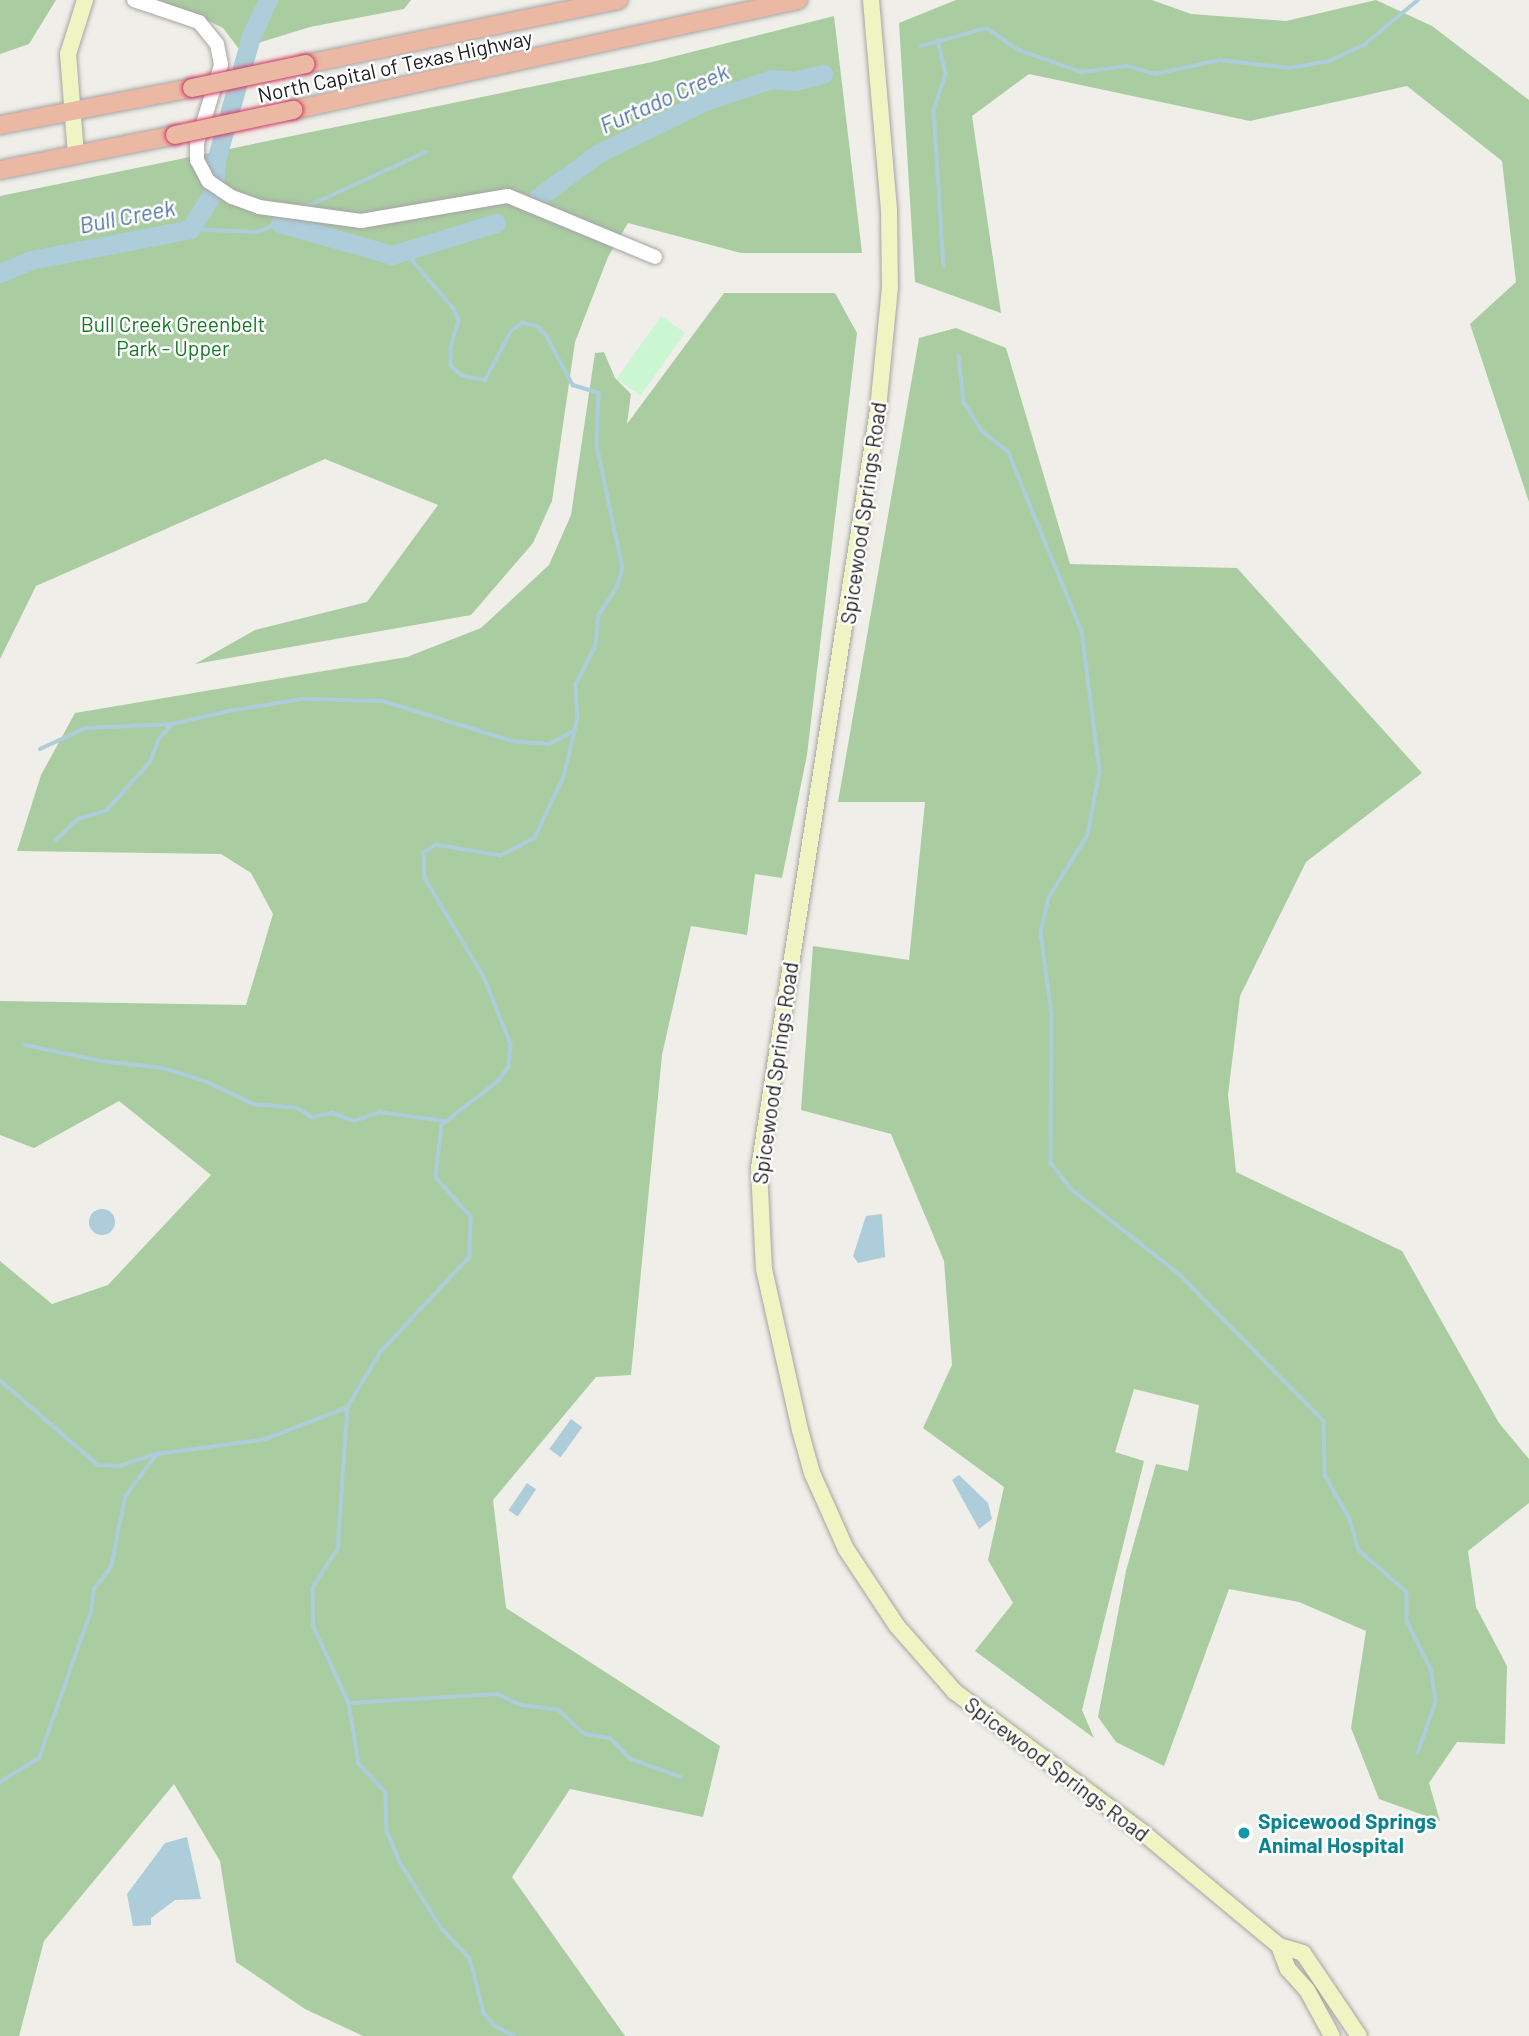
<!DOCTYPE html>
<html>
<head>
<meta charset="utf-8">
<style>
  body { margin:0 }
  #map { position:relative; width:1529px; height:2036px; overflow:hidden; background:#f0eee8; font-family:Barlow,sans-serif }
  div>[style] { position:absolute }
  .forest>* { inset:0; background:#aacca1 }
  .park>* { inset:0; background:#caf6d1; transform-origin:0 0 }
  .water>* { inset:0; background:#adcdda; transform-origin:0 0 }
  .round { border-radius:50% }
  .stream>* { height:3.5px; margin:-1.75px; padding:0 1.75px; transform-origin:1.75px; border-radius:1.75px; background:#adcdda }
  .river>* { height:19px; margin:-9.5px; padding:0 9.5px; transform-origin:9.5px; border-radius:9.5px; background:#adcdda }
  .roads { filter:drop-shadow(0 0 2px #a5a5a5) drop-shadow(0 0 2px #a5a5a5) }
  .tertiary>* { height:14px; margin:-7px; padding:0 7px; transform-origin:7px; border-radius:7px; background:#fff }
  .secondary>* { height:16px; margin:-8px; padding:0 8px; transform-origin:8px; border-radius:8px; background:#eff5c2 }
  .trunk>* { height:18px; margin:-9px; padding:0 9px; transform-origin:9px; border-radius:9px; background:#ebb8a4 }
  .bridges { filter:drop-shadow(0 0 2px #cd3760) drop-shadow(0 0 2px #cd3760) }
  .trunk-bridge>* { height:18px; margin:-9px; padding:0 9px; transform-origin:9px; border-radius:9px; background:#ebb8a4 }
  .dots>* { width:19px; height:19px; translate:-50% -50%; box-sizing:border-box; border:4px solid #fff; border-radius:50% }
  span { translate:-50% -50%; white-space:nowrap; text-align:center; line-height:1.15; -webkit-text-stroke:5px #fff; paint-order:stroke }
  .street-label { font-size:21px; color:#212121 }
  .park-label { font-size:21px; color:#157925 }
  .culture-label { font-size:21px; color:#0d838f; font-weight:700 }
  .left { translate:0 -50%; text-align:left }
  .water-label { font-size:23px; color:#5174a2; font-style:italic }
</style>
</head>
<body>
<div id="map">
  <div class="forest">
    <i style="clip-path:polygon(0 0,56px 0,29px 44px,0 54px)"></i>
    <i style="clip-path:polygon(149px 0,411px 0,404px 9px,310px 27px,239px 49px,223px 28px,191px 12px)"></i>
    <i style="clip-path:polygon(956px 0,1152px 0,1191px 14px,1286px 21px,1376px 0,1432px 26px,1529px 100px,1529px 502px,1470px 324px,1516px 282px,1502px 161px,1407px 86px,1250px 121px,1029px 74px,972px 116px,1001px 313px,915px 282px,899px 23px)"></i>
    <i style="clip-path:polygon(834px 16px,862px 253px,741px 253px,628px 223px,608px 257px,575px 342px,552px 501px,533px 543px,471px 615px,195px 664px,255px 630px,367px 602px,438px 505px,325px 459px,36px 586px,0 659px,0 196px,652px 62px)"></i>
    <i style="clip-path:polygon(724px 293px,835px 293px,857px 333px,807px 755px,782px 878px,755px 874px,747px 935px,691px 926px,662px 1055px,631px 1375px,596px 1377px,493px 1500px,506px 1608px,720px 1746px,703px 1817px,570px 1789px,512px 1877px,625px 2036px,363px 2036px,305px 2009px,236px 1962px,220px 1861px,174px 1784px,44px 1941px,19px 2036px,0 2036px,0 1261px,52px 1304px,108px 1285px,211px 1175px,119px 1101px,34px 1148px,0 1135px,0 1001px,246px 1005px,273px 914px,251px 873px,221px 854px,17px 851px,41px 775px,75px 713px,407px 657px,481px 628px,549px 565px,571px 515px,595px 353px,604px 352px,615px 378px,631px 394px,627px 424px)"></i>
    <i style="clip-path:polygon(956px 328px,1006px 348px,1070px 564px,1237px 568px,1422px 773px,1306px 862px,1240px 996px,1228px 1095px,1236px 1172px,1402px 1251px,1499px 1423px,1529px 1459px,1529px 1503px,1468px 1551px,1476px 1607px,1507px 1666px,1505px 1744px,1457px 1742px,1429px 1783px,1440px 1821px,1379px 1799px,1351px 1728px,1366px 1631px,1299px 1602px,1229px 1589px,1164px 1766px,1116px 1742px,1098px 1717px,1126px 1571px,1156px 1464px,1188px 1471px,1199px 1405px,1134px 1389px,1115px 1452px,1144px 1461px,1082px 1710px,1094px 1738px,975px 1651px,1013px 1603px,988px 1560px,1004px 1487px,923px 1428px,952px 1365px,944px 1261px,891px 1134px,801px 1110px,813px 946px,909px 960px,925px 802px,838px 802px,919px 338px)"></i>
  </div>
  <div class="park">
    <i style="left:661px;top:316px;width:29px;height:77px;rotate:35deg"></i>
  </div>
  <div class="water">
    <i class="round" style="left:89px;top:1209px;width:26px;height:26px"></i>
    <i style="clip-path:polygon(882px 1214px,885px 1257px,858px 1263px,853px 1256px,866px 1216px)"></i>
    <i style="left:571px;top:1419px;width:14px;height:37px;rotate:36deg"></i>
    <i style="clip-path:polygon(959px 1475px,988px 1503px,992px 1519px,979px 1529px,952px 1480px)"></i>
    <i style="left:527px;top:1483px;width:11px;height:33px;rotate:34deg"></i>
    <i style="clip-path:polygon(187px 1837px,201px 1899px,175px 1900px,151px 1918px,151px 1925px,133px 1926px,127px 1894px,165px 1843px)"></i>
  </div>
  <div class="stream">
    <i style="left:938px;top:40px;width:36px;rotate:77deg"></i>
    <i style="left:946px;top:75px;width:36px;rotate:109deg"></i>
    <i style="left:934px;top:109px;width:157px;rotate:86.4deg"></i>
    <i style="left:921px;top:46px;width:68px;rotate:-15.3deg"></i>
    <i style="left:987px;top:28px;width:39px;rotate:35deg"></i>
    <i style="left:1019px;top:50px;width:66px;rotate:19.5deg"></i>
    <i style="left:1081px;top:72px;width:46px;rotate:-7.4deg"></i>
    <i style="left:1127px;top:66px;width:29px;rotate:16deg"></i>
    <i style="left:1155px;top:74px;width:66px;rotate:-12.2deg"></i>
    <i style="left:1220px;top:60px;width:70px;rotate:6.5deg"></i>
    <i style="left:1290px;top:68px;width:40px;rotate:-10deg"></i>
    <i style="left:1329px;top:61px;width:38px;rotate:-25deg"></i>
    <i style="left:1364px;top:45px;width:70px;rotate:-39.8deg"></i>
    <i style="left:304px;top:208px;width:134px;rotate:-24.7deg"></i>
    <i style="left:190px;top:229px;width:67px;rotate:2.6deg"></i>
    <i style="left:257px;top:232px;width:25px;rotate:-21deg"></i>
    <i style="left:405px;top:252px;width:75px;rotate:49.3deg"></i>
    <i style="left:454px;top:309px;width:13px;rotate:67deg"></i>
    <i style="left:459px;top:321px;width:28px;rotate:107deg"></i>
    <i style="left:451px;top:348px;width:17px;rotate:90deg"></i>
    <i style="left:451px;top:365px;width:14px;rotate:45deg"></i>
    <i style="left:461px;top:375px;width:25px;rotate:12deg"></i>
    <i style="left:485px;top:380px;width:55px;rotate:-62deg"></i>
    <i style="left:511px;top:331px;width:14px;rotate:-36deg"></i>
    <i style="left:522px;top:323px;width:15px;rotate:11deg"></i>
    <i style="left:537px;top:326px;width:13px;rotate:45deg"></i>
    <i style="left:546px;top:335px;width:57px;rotate:61.6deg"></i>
    <i style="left:573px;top:385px;width:27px;rotate:17deg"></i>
    <i style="left:599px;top:393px;width:52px;rotate:92.2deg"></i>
    <i style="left:597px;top:445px;width:126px;rotate:78.1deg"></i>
    <i style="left:623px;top:568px;width:21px;rotate:107deg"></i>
    <i style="left:617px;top:588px;width:32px;rotate:124deg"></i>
    <i style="left:599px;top:615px;width:31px;rotate:96deg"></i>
    <i style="left:596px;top:646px;width:44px;rotate:117.1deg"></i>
    <i style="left:576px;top:685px;width:33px;rotate:87deg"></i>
    <i style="left:578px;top:718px;width:61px;rotate:103.3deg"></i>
    <i style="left:564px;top:777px;width:68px;rotate:115.4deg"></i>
    <i style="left:535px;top:838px;width:38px;rotate:152deg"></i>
    <i style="left:501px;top:856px;width:66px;rotate:-170.4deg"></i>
    <i style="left:436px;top:845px;width:14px;rotate:146deg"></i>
    <i style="left:424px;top:853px;width:25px;rotate:88deg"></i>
    <i style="left:425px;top:878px;width:115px;rotate:59.2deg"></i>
    <i style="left:484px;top:977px;width:72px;rotate:68.1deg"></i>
    <i style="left:511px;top:1044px;width:23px;rotate:95deg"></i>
    <i style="left:509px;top:1067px;width:17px;rotate:126deg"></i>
    <i style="left:499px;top:1081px;width:72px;rotate:142.3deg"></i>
    <i style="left:442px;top:1125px;width:52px;rotate:96.6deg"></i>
    <i style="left:436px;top:1177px;width:53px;rotate:48.8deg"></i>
    <i style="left:471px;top:1217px;width:40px;rotate:91.4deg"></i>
    <i style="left:470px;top:1257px;width:130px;rotate:133.1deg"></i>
    <i style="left:381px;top:1352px;width:64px;rotate:121deg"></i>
    <i style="left:348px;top:1407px;width:142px;rotate:94deg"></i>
    <i style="left:338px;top:1549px;width:46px;rotate:122.7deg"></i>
    <i style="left:313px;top:1588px;width:39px;rotate:89deg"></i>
    <i style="left:314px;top:1627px;width:84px;rotate:65.3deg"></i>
    <i style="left:349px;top:1703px;width:62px;rotate:80.7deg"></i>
    <i style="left:359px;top:1764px;width:39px;rotate:46deg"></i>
    <i style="left:386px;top:1792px;width:39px;rotate:89deg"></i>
    <i style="left:387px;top:1831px;width:34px;rotate:67deg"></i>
    <i style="left:400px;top:1862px;width:79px;rotate:57.9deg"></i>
    <i style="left:442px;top:1929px;width:40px;rotate:46deg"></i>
    <i style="left:470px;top:1958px;width:57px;rotate:75.7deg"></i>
    <i style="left:484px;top:2013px;width:17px;rotate:50deg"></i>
    <i style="left:495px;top:2026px;width:22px;rotate:27deg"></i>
    <i style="left:959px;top:356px;width:46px;rotate:83.8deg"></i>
    <i style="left:964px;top:402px;width:34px;rotate:58deg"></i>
    <i style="left:982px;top:431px;width:33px;rotate:38deg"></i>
    <i style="left:1008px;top:451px;width:195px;rotate:67.7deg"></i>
    <i style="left:1082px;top:631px;width:142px;rotate:82.7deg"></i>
    <i style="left:1100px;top:772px;width:64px;rotate:100.8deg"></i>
    <i style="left:1088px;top:835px;width:74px;rotate:121.8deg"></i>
    <i style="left:1049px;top:898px;width:36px;rotate:103deg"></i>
    <i style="left:1041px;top:933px;width:82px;rotate:82.3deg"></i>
    <i style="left:1052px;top:1014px;width:149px;rotate:90.4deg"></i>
    <i style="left:1051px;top:1163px;width:33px;rotate:52deg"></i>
    <i style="left:1071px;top:1189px;width:136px;rotate:38.1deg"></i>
    <i style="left:1178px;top:1273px;width:208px;rotate:45.4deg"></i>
    <i style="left:1324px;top:1421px;width:54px;rotate:88.9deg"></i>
    <i style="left:1325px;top:1475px;width:51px;rotate:60.4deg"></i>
    <i style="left:1350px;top:1519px;width:32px;rotate:74deg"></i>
    <i style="left:1359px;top:1550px;width:64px;rotate:41.2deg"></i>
    <i style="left:1407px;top:1592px;width:29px;rotate:90deg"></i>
    <i style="left:1407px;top:1621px;width:54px;rotate:63.4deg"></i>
    <i style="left:1431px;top:1669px;width:33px;rotate:81deg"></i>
    <i style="left:1436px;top:1702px;width:54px;rotate:109.4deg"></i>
    <i style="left:40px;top:749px;width:51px;rotate:-24.5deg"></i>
    <i style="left:86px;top:728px;width:86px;rotate:-2.7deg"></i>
    <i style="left:56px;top:840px;width:30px;rotate:-44deg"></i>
    <i style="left:78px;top:819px;width:30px;rotate:-17deg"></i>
    <i style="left:107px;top:810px;width:64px;rotate:-48.1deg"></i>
    <i style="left:150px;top:762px;width:25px;rotate:-69deg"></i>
    <i style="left:159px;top:739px;width:20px;rotate:-49deg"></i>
    <i style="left:172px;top:724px;width:58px;rotate:-12.8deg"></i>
    <i style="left:229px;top:711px;width:74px;rotate:-9.3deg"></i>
    <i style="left:302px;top:699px;width:81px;rotate:1.4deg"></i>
    <i style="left:383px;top:701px;width:135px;rotate:17.2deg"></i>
    <i style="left:512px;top:741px;width:37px;rotate:5deg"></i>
    <i style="left:549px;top:744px;width:28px;rotate:-27deg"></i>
    <i style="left:25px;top:1045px;width:79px;rotate:11.7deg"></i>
    <i style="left:102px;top:1061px;width:61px;rotate:6.5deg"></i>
    <i style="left:163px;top:1068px;width:44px;rotate:17.2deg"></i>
    <i style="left:205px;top:1081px;width:54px;rotate:25.1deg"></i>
    <i style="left:254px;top:1104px;width:44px;rotate:5.2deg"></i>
    <i style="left:298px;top:1108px;width:17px;rotate:33deg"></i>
    <i style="left:312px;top:1117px;width:20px;rotate:-11deg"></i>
    <i style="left:332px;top:1113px;width:24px;rotate:19deg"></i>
    <i style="left:355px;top:1121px;width:27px;rotate:-20deg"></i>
    <i style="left:380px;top:1112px;width:67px;rotate:7.8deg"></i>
    <i style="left:0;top:1380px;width:130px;rotate:40.9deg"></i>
    <i style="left:98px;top:1465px;width:21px;rotate:3deg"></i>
    <i style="left:119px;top:1466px;width:40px;rotate:-18deg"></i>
    <i style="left:157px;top:1454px;width:110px;rotate:-7.8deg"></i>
    <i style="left:266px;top:1439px;width:88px;rotate:-21.3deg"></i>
    <i style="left:349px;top:1703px;width:149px;rotate:-3.5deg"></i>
    <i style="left:498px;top:1694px;width:25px;rotate:26deg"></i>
    <i style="left:521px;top:1705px;width:38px;rotate:7deg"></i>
    <i style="left:559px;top:1710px;width:35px;rotate:43deg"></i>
    <i style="left:585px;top:1734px;width:25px;rotate:9deg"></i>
    <i style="left:610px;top:1738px;width:30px;rotate:45deg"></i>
    <i style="left:631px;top:1759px;width:53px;rotate:19.8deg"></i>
    <i style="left:0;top:1782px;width:46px;rotate:-31.6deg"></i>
    <i style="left:39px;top:1758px;width:156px;rotate:-70.5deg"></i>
    <i style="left:91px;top:1611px;width:22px;rotate:-82deg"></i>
    <i style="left:94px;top:1589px;width:28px;rotate:-52deg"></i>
    <i style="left:111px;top:1567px;width:71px;rotate:-78.7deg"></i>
    <i style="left:125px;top:1497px;width:52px;rotate:-53.6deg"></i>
  </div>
  <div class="river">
    <i style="left:537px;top:198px;width:77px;rotate:-36deg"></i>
    <i style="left:599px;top:153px;width:118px;rotate:-26.1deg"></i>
    <i style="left:705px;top:101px;width:71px;rotate:-18.2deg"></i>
    <i style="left:772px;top:79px;width:23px;rotate:5deg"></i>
    <i style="left:795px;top:81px;width:29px;rotate:-14deg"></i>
    <i style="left:280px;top:223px;width:116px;rotate:15.9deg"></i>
    <i style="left:392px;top:255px;width:109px;rotate:-17.1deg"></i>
    <i style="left:0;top:273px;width:34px;rotate:-23deg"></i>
    <i style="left:31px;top:260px;width:162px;rotate:-11deg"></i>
    <i style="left:190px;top:229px;width:45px;rotate:-57.7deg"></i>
    <i style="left:214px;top:191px;width:31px;rotate:-86deg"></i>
    <i style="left:216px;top:160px;width:129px;rotate:-74.2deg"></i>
    <i style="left:251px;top:36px;width:40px;rotate:-65deg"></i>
  </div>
  <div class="roads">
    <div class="tertiary">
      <i style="left:134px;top:0;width:69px;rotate:18.7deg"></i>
      <i style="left:199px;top:22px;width:28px;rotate:51deg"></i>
      <i style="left:217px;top:44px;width:21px;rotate:79deg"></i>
      <i style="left:221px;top:65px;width:82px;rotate:107.1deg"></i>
      <i style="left:197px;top:143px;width:17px;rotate:90deg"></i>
      <i style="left:197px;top:160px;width:24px;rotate:62deg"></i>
      <i style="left:208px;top:181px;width:29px;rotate:34deg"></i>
      <i style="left:232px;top:197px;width:29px;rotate:20deg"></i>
      <i style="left:259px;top:207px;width:103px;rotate:7.8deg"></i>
      <i style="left:361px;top:221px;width:149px;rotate:-9.7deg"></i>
      <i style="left:508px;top:196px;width:159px;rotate:22.5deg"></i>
    </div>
    <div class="secondary">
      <i style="left:871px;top:0;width:211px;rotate:85.1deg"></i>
      <i style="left:889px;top:210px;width:77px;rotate:89.3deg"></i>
      <i style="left:890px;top:287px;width:124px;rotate:95.6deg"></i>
      <i style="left:878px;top:410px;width:767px;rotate:98.92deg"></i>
      <i style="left:759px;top:1168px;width:101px;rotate:87.2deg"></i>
      <i style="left:764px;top:1269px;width:165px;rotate:77.4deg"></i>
      <i style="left:800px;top:1430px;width:45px;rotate:74.4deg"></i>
      <i style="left:812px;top:1473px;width:83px;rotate:65.9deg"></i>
      <i style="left:846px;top:1549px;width:92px;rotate:56.5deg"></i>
      <i style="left:897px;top:1626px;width:88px;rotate:48.7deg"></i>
      <i style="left:955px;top:1692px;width:232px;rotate:36.8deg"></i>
      <i style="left:1141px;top:1831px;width:180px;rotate:39.8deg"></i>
      <i style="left:1279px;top:1946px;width:25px;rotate:16deg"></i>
      <i style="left:1303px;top:1953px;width:100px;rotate:56deg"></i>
      <i style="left:76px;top:155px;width:101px;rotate:-94.5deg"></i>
      <i style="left:68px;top:54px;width:57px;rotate:-72.5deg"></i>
      <i style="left:1279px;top:1946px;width:25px;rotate:69deg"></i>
      <i style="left:1288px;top:1969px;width:28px;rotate:48deg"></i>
      <i style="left:1307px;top:1990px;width:52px;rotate:61.5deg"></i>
    </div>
    <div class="trunk">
      <i style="left:306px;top:64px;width:319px;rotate:-11.6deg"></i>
      <i style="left:293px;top:110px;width:517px;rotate:-12.29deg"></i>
      <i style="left:0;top:125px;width:196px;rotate:-10.9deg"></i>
      <i style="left:0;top:170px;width:178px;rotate:-11.3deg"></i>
    </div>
  </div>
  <div class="bridges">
    <div class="trunk-bridge">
      <i style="left:192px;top:88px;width:116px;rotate:-11.9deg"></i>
      <i style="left:175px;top:135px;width:121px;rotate:-12deg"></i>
    </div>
  </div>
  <div class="dots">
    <i style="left:1244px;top:1833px;background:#0f9aa8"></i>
  </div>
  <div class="street-label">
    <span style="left:395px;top:66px;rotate:-12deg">North Capital of Texas Highway</span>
    <span style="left:863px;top:513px;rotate:-82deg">Spicewood Springs Road</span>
    <span style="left:775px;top:1073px;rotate:-82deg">Spicewood Springs Road</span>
    <span style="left:1057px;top:1769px;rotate:37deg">Spicewood Springs Road</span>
  </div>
  <div class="park-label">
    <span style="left:173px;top:336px">Bull Creek Greenbelt<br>Park - Upper</span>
  </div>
  <div class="culture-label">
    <span class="left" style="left:1258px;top:1833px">Spicewood Springs<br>Animal Hospital</span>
  </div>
  <div class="water-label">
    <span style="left:664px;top:98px;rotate:-24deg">Furtado Creek</span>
    <span style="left:127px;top:216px;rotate:-11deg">Bull Creek</span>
  </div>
</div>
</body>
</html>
